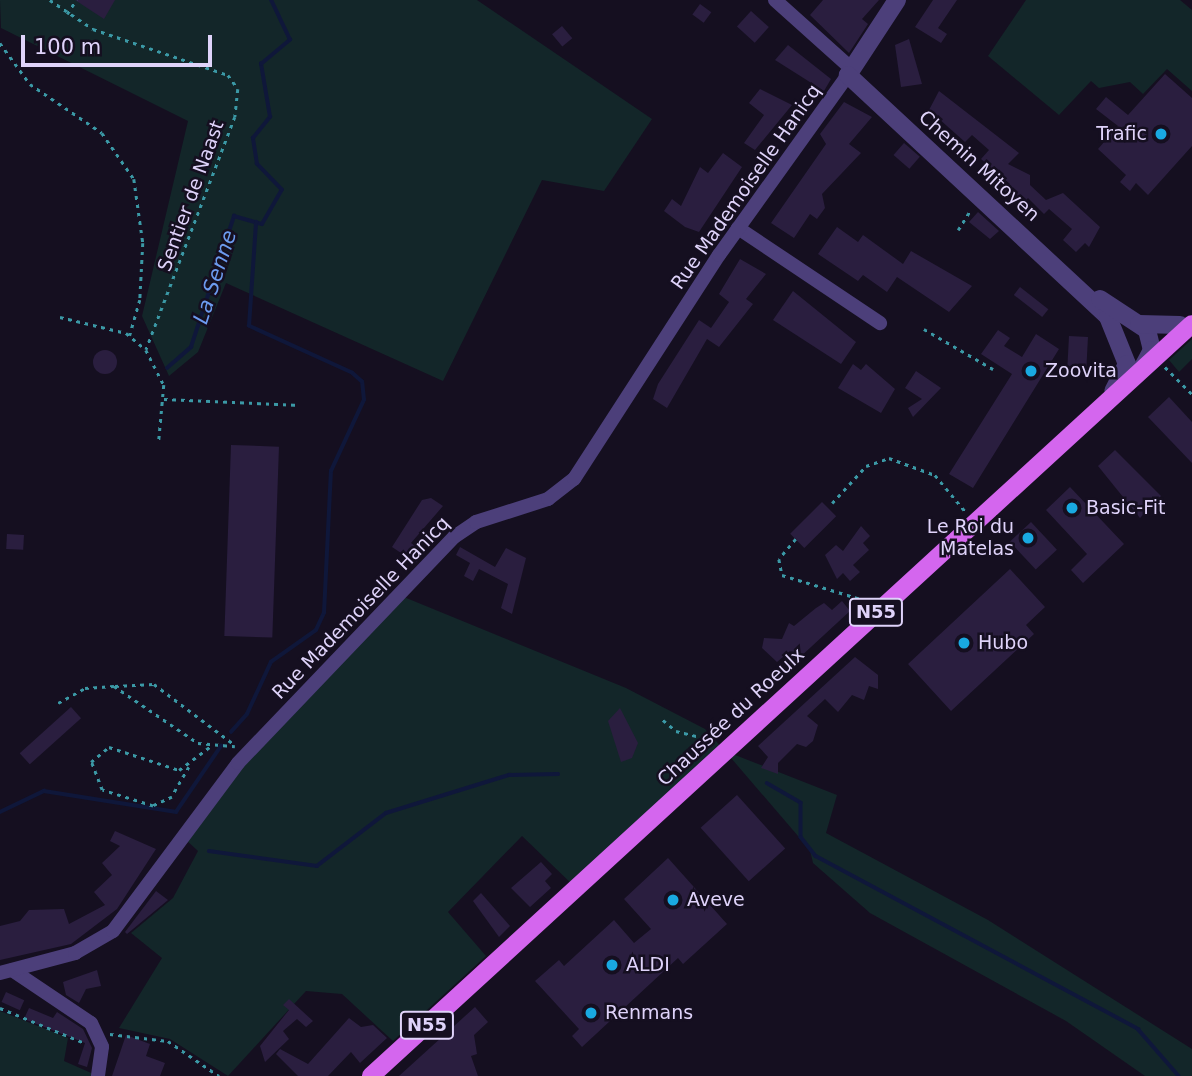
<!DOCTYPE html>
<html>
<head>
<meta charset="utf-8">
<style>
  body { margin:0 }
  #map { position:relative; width:1192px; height:1076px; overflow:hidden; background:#150f20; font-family:"DejaVu Sans",sans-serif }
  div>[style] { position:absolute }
  .green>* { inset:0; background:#132629 }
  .stream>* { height:3.5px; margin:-1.75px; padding:0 1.75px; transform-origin:1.75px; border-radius:1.75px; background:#0f173a }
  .building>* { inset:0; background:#2a1e3f; transform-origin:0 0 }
  .round { border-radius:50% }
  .path>* { height:2.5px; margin-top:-1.25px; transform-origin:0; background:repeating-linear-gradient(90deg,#3b99a6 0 3.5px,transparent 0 8.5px) }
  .minor>* { height:14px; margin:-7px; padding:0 7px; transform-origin:7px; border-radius:7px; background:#4c3f7a }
  .tertiary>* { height:18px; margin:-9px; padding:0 9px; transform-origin:9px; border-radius:9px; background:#4c3f7a }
  .primary>* { height:18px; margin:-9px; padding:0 9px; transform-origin:9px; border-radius:9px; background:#d466ee }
  .dots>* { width:19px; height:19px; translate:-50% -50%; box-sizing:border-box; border:4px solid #150f20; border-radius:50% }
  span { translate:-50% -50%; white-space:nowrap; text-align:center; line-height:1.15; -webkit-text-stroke:5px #150f20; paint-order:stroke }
  .shield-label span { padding:2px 5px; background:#150f20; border:2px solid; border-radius:5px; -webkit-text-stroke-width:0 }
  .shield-label { font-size:18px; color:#dfd3fa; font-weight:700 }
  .poi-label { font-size:19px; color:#dfd3fa }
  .right { translate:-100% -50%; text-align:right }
  .left { translate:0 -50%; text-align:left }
  .street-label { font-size:19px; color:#dfd3fa }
  .water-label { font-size:21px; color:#6c9bef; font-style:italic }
  .scale { position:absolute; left:21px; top:35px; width:191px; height:32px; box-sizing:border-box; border:4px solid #dfd3fa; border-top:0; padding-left:9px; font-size:21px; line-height:24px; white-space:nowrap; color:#dfd3fa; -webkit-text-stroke:5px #150f20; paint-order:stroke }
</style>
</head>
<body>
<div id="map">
  <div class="green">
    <i style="clip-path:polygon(0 0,477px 0,652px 119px,604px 191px,542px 180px,443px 381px,226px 283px,198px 352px,169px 376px,142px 316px,188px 121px,1px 28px)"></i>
    <i style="clip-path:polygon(1026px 0,1180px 0,1192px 10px,1192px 91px,1167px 69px,1143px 94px,1130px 82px,1099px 88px,1091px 81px,1059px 115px,988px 56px)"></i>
    <i style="clip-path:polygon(1192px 339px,1192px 359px,1179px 372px,1169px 360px)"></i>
    <i style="clip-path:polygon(399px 595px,626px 688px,705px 729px,725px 751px,837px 795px,826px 833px,988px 920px,1192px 1049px,1192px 1076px,1145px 1076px,1066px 1021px,870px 913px,813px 863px,810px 850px,725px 751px,576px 888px,522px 836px,448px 912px,486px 956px,393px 1041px,342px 994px,306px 991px,228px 1076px,170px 1039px,119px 1028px,162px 958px,131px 933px,173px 898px,198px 851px,186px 840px,230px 775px)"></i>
    <i style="clip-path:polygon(0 1011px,68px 1038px,64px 1061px,98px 1076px,0 1076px)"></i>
  </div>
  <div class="stream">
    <i style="left:167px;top:368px;width:32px;rotate:-41deg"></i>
    <i style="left:191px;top:347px;width:138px;rotate:-71.8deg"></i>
    <i style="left:234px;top:216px;width:29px;rotate:16deg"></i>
    <i style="left:262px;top:224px;width:39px;rotate:-60deg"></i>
    <i style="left:282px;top:190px;width:36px;rotate:-134deg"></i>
    <i style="left:257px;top:164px;width:26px;rotate:-99deg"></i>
    <i style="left:253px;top:138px;width:27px;rotate:-51deg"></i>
    <i style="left:270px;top:117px;width:54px;rotate:-99.6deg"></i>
    <i style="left:261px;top:64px;width:38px;rotate:-40deg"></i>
    <i style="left:290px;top:40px;width:44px;rotate:-115.4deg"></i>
    <i style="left:231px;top:732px;width:24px;rotate:-48deg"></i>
    <i style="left:247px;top:714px;width:57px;rotate:-65.2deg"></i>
    <i style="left:271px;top:662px;width:55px;rotate:-35.4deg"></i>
    <i style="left:316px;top:630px;width:19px;rotate:-65deg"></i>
    <i style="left:324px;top:613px;width:142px;rotate:-87.2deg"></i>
    <i style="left:331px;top:471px;width:78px;rotate:-65.1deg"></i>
    <i style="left:364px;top:400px;width:18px;rotate:-96deg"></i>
    <i style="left:362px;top:382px;width:13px;rotate:-138deg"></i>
    <i style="left:352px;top:373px;width:113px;rotate:-155.5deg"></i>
    <i style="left:249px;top:326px;width:104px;rotate:-86.1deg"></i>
    <i style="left:767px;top:783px;width:39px;rotate:30deg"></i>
    <i style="left:801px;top:803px;width:34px;rotate:90deg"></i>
    <i style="left:801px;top:837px;width:24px;rotate:52deg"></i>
    <i style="left:816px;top:856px;width:366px;rotate:28.2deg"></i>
    <i style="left:1138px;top:1029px;width:62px;rotate:48.9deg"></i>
    <i style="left:0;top:812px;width:49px;rotate:-25.5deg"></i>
    <i style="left:44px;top:791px;width:134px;rotate:9deg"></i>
    <i style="left:176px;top:812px;width:80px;rotate:-55.7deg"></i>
    <i style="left:209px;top:851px;width:109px;rotate:7.9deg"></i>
    <i style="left:317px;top:866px;width:87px;rotate:-37.5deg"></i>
    <i style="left:386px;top:813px;width:129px;rotate:-17.2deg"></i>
    <i style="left:509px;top:775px;width:49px;rotate:-1.2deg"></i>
  </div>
  <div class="building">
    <i style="clip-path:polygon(75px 0,115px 0,104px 19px)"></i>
    <i style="clip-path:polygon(823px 0,879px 0,862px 19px,868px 24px,849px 53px,810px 15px)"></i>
    <i style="clip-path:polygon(933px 0,957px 0,938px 28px,947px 34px,941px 43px,915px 27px)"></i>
    <i style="left:700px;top:4px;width:14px;height:13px;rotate:36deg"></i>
    <i style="left:751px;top:11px;width:24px;height:21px;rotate:42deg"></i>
    <i style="left:562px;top:26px;width:16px;height:13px;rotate:50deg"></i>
    <i style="clip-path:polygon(909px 39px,922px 84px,901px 87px,895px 45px)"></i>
    <i style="clip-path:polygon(788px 45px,831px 79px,824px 91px,775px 60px)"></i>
    <i style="clip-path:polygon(1165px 74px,1192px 98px,1192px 146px,1148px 195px,1136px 183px,1130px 191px,1120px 182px,1126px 175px,1098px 149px,1118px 126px,1096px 109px,1106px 97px,1128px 115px)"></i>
    <i style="clip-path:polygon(760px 89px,792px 105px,755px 150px,744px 143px,764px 115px,749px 103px)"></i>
    <i style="clip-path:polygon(939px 91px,1019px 153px,1008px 164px,1030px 175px,1030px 185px,1046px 200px,1063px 193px,1100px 227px,1089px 247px,1085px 243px,1076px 252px,1063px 240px,1072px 229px,1049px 209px,1044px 214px,1028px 198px,1021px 206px,1004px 191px,1010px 184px,981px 159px,989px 150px,972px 135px,965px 142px,929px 110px)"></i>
    <i style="clip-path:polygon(844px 102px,872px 117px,849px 144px,861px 153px,822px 194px,825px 208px,817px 219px,810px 214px,794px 238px,771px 223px,826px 144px,820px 134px)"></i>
    <i style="left:904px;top:143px;width:21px;height:16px;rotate:41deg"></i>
    <i style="clip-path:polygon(723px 153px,742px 167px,699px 232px,685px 227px,664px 211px,672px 199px,681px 206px,700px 167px,708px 173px)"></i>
    <i style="clip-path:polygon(978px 212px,999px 231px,990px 239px,969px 222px)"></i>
    <i style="clip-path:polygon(837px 227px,858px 242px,863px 235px,903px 264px,911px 251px,972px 286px,949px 312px,897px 277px,887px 292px,863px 275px,858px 281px,818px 254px)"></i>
    <i style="clip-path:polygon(740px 259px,766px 274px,746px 299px,753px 304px,719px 347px,707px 339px,667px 408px,653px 399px,658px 384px,699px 320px,711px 328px,729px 302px,719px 294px)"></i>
    <i style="left:1020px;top:287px;width:36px;height:10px;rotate:38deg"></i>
    <i style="clip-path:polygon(793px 291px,856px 342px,841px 364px,773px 320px)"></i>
    <i style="clip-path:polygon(998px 330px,1010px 338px,1004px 346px,1022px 357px,1036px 334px,1059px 349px,973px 488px,949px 474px,1012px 374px,981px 354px)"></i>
    <i style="left:1069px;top:336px;width:19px;height:30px;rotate:3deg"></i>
    <i class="round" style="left:93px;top:350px;width:24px;height:24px"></i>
    <i style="clip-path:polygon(853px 364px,861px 370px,866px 364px,895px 389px,881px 413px,838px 388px)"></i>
    <i style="clip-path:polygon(916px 371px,941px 388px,913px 417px,908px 408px,922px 399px,905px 388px)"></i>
    <i style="clip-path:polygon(1169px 397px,1192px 422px,1192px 463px,1148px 417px)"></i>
    <i style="left:231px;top:445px;width:48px;height:191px;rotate:2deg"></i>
    <i style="clip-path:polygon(1115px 450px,1161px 496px,1140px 518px,1098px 466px)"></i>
    <i style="clip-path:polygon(1070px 487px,1124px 544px,1083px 583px,1071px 570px,1087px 554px,1046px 510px)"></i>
    <i style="clip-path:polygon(431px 498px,443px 506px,411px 543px,425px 552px,416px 563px,392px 547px,422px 500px)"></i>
    <i style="left:822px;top:502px;width:20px;height:45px;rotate:45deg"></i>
    <i style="left:1031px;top:522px;width:38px;height:29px;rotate:47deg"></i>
    <i style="clip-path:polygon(861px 526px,870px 536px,863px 543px,869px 550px,853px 565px,860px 572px,850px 581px,843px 573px,837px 579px,825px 555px,836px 545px,843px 551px)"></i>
    <i style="left:7px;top:534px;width:17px;height:15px;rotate:3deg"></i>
    <i style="clip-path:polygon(460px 547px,495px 567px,506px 548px,526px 558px,512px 614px,501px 608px,508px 584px,479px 569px,473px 581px,464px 576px,470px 563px,456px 555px)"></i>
    <i style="clip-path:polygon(1010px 569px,1045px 607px,1026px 625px,1034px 634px,951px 711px,908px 664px)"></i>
    <i style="clip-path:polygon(842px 601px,850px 611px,798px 659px,790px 651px,777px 662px,762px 648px,764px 638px,782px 639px,789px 623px,794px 626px,816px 608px,824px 603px,832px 610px)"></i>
    <i style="clip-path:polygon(855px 657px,878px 675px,878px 689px,869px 686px,864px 700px,852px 695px,838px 712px,825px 699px,807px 716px,818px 725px,813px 741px,806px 747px,797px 744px,778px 763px,778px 774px,761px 768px,768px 757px,758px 746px)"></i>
    <i style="left:71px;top:707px;width:15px;height:69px;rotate:48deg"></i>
    <i style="clip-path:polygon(620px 708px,638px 743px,632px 758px,621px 762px,608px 721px)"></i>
    <i style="left:737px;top:795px;width:72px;height:49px;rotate:48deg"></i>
    <i style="clip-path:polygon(115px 831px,156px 849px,117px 909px,71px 944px,0 960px,0 926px,20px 921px,29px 910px,64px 909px,69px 924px,105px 905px,94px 892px,112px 875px,102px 863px,120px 846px,110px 841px)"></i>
    <i style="clip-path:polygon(668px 858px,727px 924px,683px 964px,678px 958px,582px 1047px,572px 1036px,579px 1029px,535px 981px,559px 960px,564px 966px,614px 920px,634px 943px,651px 929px,624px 899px)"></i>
    <i style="clip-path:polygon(541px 862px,552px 874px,545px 881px,551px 888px,530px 907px,511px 888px)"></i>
    <i style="clip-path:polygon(156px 891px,168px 900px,127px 934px,125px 932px)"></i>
    <i style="clip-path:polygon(481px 893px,510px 926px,499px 937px,473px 901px)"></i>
    <i style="clip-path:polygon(97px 970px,101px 986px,86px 989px,79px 1003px,66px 995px,63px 982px)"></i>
    <i style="left:6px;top:992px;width:20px;height:11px;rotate:24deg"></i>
    <i style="clip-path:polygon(289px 999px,313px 1021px,306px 1027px,297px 1019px,283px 1031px,289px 1039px,265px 1062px,260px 1046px,289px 1010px,283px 1005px)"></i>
    <i style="clip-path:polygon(475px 1007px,488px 1022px,474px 1035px,477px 1054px,471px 1056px,478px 1076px,399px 1076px)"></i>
    <i style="clip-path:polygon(29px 1008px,53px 1018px,57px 1012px,83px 1029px,92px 1048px,87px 1067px,78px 1064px,85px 1043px,24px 1019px)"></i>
    <i style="clip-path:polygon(349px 1018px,361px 1027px,373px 1025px,387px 1038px,360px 1063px,351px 1052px,328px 1076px,298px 1076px,276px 1054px,280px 1049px,308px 1064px)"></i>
    <i style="clip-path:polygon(126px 1035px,150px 1044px,146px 1056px,165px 1063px,160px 1076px,112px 1076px)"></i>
  </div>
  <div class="path">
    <i style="left:50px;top:0;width:52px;rotate:34deg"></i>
    <i style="left:93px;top:29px;width:143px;rotate:18.8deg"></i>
    <i style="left:228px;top:75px;width:17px;rotate:54deg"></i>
    <i style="left:238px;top:89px;width:28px;rotate:96deg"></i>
    <i style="left:235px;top:117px;width:249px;rotate:110.9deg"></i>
    <i style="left:67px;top:14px;width:17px;rotate:-57deg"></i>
    <i style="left:0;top:43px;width:51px;rotate:53.8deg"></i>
    <i style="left:30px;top:84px;width:87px;rotate:34.2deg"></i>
    <i style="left:102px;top:133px;width:56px;rotate:55.2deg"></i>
    <i style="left:134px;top:179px;width:65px;rotate:82deg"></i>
    <i style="left:143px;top:243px;width:57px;rotate:93deg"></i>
    <i style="left:140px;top:300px;width:37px;rotate:106deg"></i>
    <i style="left:958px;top:230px;width:25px;rotate:-58deg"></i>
    <i style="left:60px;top:317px;width:68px;rotate:13.6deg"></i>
    <i style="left:126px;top:333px;width:26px;rotate:40deg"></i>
    <i style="left:146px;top:350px;width:39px;rotate:63deg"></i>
    <i style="left:164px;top:385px;width:55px;rotate:95.2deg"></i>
    <i style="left:924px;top:329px;width:80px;rotate:30.1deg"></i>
    <i style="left:1165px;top:367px;width:38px;rotate:45deg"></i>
    <i style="left:164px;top:399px;width:136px;rotate:2.5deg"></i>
    <i style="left:832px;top:503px;width:50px;rotate:-47.4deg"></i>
    <i style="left:866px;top:466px;width:24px;rotate:-19deg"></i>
    <i style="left:889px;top:458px;width:49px;rotate:20.3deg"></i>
    <i style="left:935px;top:475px;width:47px;rotate:50.2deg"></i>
    <i style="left:796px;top:539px;width:26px;rotate:130deg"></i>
    <i style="left:779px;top:559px;width:16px;rotate:79deg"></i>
    <i style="left:782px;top:575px;width:89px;rotate:17deg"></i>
    <i style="left:115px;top:686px;width:39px;rotate:-3deg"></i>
    <i style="left:154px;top:684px;width:101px;rotate:37deg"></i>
    <i style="left:58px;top:703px;width:31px;rotate:-29deg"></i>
    <i style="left:85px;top:688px;width:29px;rotate:-4deg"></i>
    <i style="left:114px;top:686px;width:102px;rotate:34.2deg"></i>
    <i style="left:198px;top:743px;width:37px;rotate:5deg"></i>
    <i style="left:663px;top:720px;width:17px;rotate:40deg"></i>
    <i style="left:676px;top:731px;width:41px;rotate:14deg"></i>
    <i style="left:189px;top:767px;width:34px;rotate:120deg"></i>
    <i style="left:172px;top:797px;width:21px;rotate:155deg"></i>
    <i style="left:153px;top:806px;width:53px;rotate:-162.6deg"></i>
    <i style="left:102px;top:790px;width:30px;rotate:-111deg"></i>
    <i style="left:91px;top:762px;width:23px;rotate:-40deg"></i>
    <i style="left:109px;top:747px;width:74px;rotate:18.2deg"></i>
    <i style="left:179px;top:770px;width:39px;rotate:-37deg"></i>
    <i style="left:0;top:1008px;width:92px;rotate:22.4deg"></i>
    <i style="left:110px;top:1034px;width:58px;rotate:6.9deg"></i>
    <i style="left:168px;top:1041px;width:62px;rotate:34.5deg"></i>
  </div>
  <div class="minor">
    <i style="left:775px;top:0;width:103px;rotate:41.9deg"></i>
    <i style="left:738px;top:228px;width:171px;rotate:33.8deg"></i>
    <i style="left:12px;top:970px;width:95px;rotate:33.9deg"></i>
    <i style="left:91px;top:1023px;width:26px;rotate:65deg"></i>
    <i style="left:102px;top:1047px;width:29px;rotate:98deg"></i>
    <i style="left:0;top:973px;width:78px;rotate:-14.9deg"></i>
    <i style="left:75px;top:953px;width:44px;rotate:-30.1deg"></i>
    <i style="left:113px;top:931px;width:209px;rotate:-53.3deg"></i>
    <i style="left:238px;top:763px;width:313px;rotate:-46.3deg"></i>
    <i style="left:454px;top:537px;width:27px;rotate:-34deg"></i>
    <i style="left:476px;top:522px;width:76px;rotate:-17.7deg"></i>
    <i style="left:548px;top:499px;width:33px;rotate:-38deg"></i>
    <i style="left:574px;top:479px;width:267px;rotate:-57.1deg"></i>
    <i style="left:719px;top:255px;width:221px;rotate:-54.4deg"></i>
  </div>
  <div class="tertiary">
    <i style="left:897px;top:0;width:90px;rotate:123.2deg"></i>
    <i style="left:848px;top:75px;width:355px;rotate:42.9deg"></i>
    <i style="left:1108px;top:317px;width:51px;rotate:68deg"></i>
    <i style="left:1127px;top:364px;width:30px;rotate:117deg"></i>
    <i style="left:1100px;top:299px;width:56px;rotate:33.4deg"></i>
    <i style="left:1147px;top:330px;width:21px;rotate:76deg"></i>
    <i style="left:1152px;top:350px;width:19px;rotate:118deg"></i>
    <i style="left:1139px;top:324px;width:41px;rotate:1.4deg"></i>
  </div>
  <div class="primary">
    <i style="left:371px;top:1076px;width:1113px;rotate:-42.49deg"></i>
  </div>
  <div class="dots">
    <i style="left:1161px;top:134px;background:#19a9e1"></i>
    <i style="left:1031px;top:371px;background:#19a9e1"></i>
    <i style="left:1072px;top:508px;background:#19a9e1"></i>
    <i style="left:1028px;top:538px;background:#19a9e1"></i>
    <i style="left:964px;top:643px;background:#19a9e1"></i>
    <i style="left:673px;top:900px;background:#19a9e1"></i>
    <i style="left:612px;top:965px;background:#19a9e1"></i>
    <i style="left:591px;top:1013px;background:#19a9e1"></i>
  </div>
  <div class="shield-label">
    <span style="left:876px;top:612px">N55</span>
    <span style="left:427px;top:1025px">N55</span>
  </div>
  <div class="poi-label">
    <span class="right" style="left:1147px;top:134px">Trafic</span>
    <span class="left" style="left:1045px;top:371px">Zoovita</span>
    <span class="left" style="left:1086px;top:508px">Basic-Fit</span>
    <span class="right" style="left:1014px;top:538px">Le Roi du<br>Matelas</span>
    <span class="left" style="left:978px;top:643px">Hubo</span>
    <span class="left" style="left:687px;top:900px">Aveve</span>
    <span class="left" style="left:626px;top:965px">ALDI</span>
    <span class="left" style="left:605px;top:1013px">Renmans</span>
  </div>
  <div class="street-label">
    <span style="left:979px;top:166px;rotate:42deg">Chemin Mitoyen</span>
    <span style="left:746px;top:187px;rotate:-55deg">Rue Mademoiselle Hanicq</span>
    <span style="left:191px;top:196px;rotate:-70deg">Sentier de Naast</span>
    <span style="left:361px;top:608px;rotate:-46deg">Rue Mademoiselle Hanicq</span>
    <span style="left:731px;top:717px;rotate:-43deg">Chaussée du Roeulx</span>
  </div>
  <div class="water-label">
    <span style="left:215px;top:277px;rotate:-72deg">La Senne</span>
  </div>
  <div class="scale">100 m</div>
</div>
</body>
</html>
